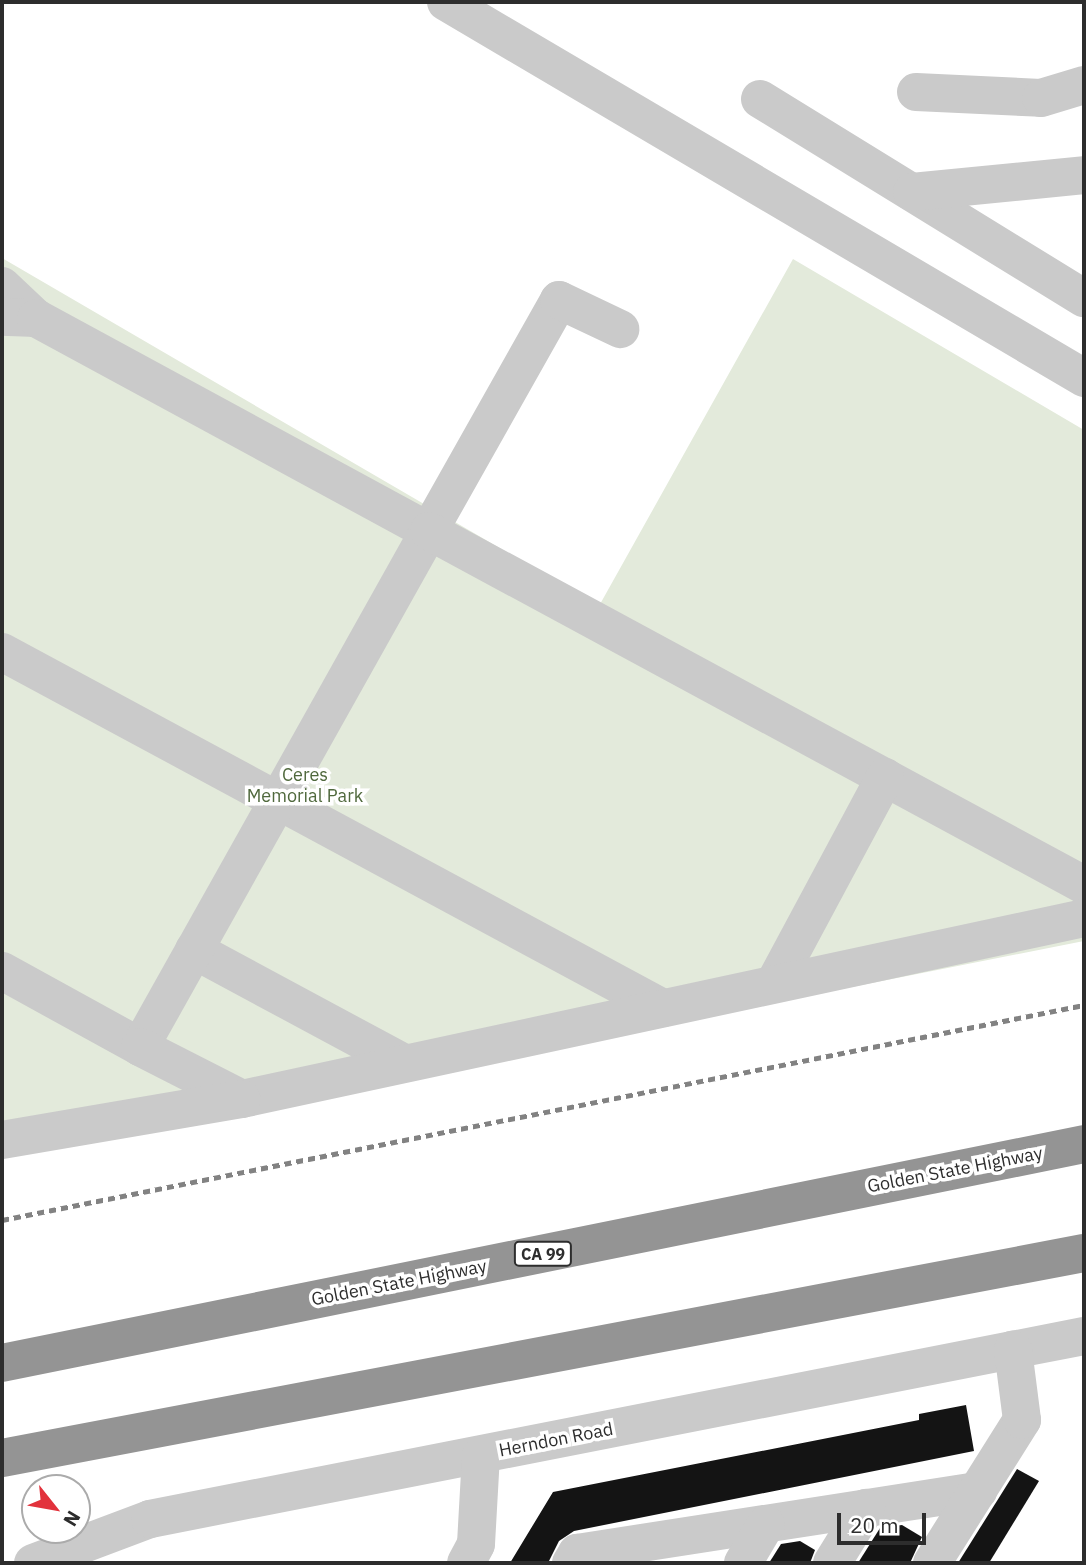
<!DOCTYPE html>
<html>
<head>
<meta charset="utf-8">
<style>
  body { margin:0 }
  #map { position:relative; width:1086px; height:1565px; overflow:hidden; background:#fff; font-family:"IBM Plex Sans",sans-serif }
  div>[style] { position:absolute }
  .green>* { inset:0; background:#e3eadb }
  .building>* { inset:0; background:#141414 }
  .minor>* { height:38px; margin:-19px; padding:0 19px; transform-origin:19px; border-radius:19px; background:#cacaca }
  .highway>* { height:38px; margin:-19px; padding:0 19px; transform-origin:19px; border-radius:19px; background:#949494 }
  .rail>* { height:5px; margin-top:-2.5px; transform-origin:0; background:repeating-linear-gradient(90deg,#828282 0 7px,transparent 0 12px) }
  span { translate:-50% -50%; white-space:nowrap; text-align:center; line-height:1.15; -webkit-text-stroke:7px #fff; paint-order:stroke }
  .shield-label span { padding:2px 5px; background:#fff; border:2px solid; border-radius:5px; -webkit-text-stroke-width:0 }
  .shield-label { font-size:16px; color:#2d2d2d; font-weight:700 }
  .park-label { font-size:18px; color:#4f683c }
  .street-label { font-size:18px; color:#2d2d2d }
  .frame { position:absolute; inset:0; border:4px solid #2d2d2d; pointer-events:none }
  .north { position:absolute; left:21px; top:1474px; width:70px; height:70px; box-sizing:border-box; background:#fff; border:2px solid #ababab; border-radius:50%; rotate:121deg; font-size:19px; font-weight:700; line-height:28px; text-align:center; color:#2d2d2d }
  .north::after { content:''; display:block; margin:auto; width:24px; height:32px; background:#e2323c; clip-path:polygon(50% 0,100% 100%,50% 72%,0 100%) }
  .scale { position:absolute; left:837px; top:1513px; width:89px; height:32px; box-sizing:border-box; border:4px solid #2d2d2d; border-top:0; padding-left:9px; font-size:21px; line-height:24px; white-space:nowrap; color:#2d2d2d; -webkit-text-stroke:5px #fff; paint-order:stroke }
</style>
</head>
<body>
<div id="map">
  <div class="green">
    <i style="clip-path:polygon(2px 258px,599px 606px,793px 259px,1084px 430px,1084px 941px,2px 1155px)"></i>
  </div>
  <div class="building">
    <i style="clip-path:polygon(966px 1405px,974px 1451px,574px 1531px,559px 1541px,548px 1563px,510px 1563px,553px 1492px,919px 1420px,919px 1414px)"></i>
    <i style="clip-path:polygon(1017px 1469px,1039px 1481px,989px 1563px,958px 1563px)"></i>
    <i style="clip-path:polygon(902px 1525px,922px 1537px,910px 1563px,858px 1563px,880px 1528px)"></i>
    <i style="clip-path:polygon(800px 1541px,815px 1550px,810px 1563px,769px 1563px,781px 1544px)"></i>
  </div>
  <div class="minor">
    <i style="left:446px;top:2px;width:741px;rotate:30.51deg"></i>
    <i style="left:916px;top:92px;width:125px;rotate:2.7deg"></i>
    <i style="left:1041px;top:98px;width:45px;rotate:-16.8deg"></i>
    <i style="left:760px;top:99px;width:380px;rotate:31.6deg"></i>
    <i style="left:912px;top:192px;width:173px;rotate:-5.6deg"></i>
    <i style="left:2px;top:286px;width:47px;rotate:43.3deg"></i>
    <i style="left:36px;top:318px;width:34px;rotate:-178deg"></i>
    <i style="left:36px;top:318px;width:447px;rotate:28.5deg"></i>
    <i style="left:429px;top:531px;width:265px;rotate:-60.6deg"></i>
    <i style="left:559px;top:300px;width:68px;rotate:25.4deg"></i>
    <i style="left:2px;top:652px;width:751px;rotate:28.31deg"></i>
    <i style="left:194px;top:950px;width:238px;rotate:28.3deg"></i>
    <i style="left:2px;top:971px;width:158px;rotate:28.8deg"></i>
    <i style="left:140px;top:1047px;width:591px;rotate:-60.75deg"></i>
    <i style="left:429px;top:531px;width:745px;rotate:28.39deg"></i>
    <i style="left:774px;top:984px;width:235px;rotate:-61.8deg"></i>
    <i style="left:140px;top:1047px;width:114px;rotate:27deg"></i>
    <i style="left:242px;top:1099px;width:861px;rotate:-12.13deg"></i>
    <i style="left:2px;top:1140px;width:243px;rotate:-9.7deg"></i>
    <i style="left:33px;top:1563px;width:125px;rotate:-20.6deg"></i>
    <i style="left:150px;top:1519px;width:952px;rotate:-11.09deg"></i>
    <i style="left:466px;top:1563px;width:21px;rotate:-62deg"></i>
    <i style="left:476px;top:1544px;width:89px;rotate:-86.8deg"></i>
    <i style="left:571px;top:1563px;width:12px;rotate:-59deg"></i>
    <i style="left:577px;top:1553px;width:406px;rotate:-8.8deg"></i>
    <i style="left:743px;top:1563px;width:45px;rotate:-59.5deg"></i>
    <i style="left:832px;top:1563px;width:65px;rotate:-58.3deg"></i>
    <i style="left:932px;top:1563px;width:169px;rotate:-57.8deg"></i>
    <i style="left:1022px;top:1420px;width:71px;rotate:-97.3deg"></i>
  </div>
  <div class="highway">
    <i style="left:2px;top:1363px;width:1104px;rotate:-11.44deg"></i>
    <i style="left:2px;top:1458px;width:1101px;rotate:-10.73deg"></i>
  </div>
  <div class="rail">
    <i style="left:2px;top:1220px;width:1103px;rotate:-11.24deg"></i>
  </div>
  <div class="shield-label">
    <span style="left:543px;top:1254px">CA 99</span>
  </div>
  <div class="park-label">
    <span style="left:305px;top:786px">Ceres<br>Memorial Park</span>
  </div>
  <div class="street-label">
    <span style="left:955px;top:1170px;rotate:-11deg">Golden State Highway</span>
    <span style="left:399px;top:1283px;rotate:-11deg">Golden State Highway</span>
    <span style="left:556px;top:1440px;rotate:-11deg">Herndon Road</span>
  </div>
  <div class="frame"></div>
  <div class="north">N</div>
  <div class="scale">20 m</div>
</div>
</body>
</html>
